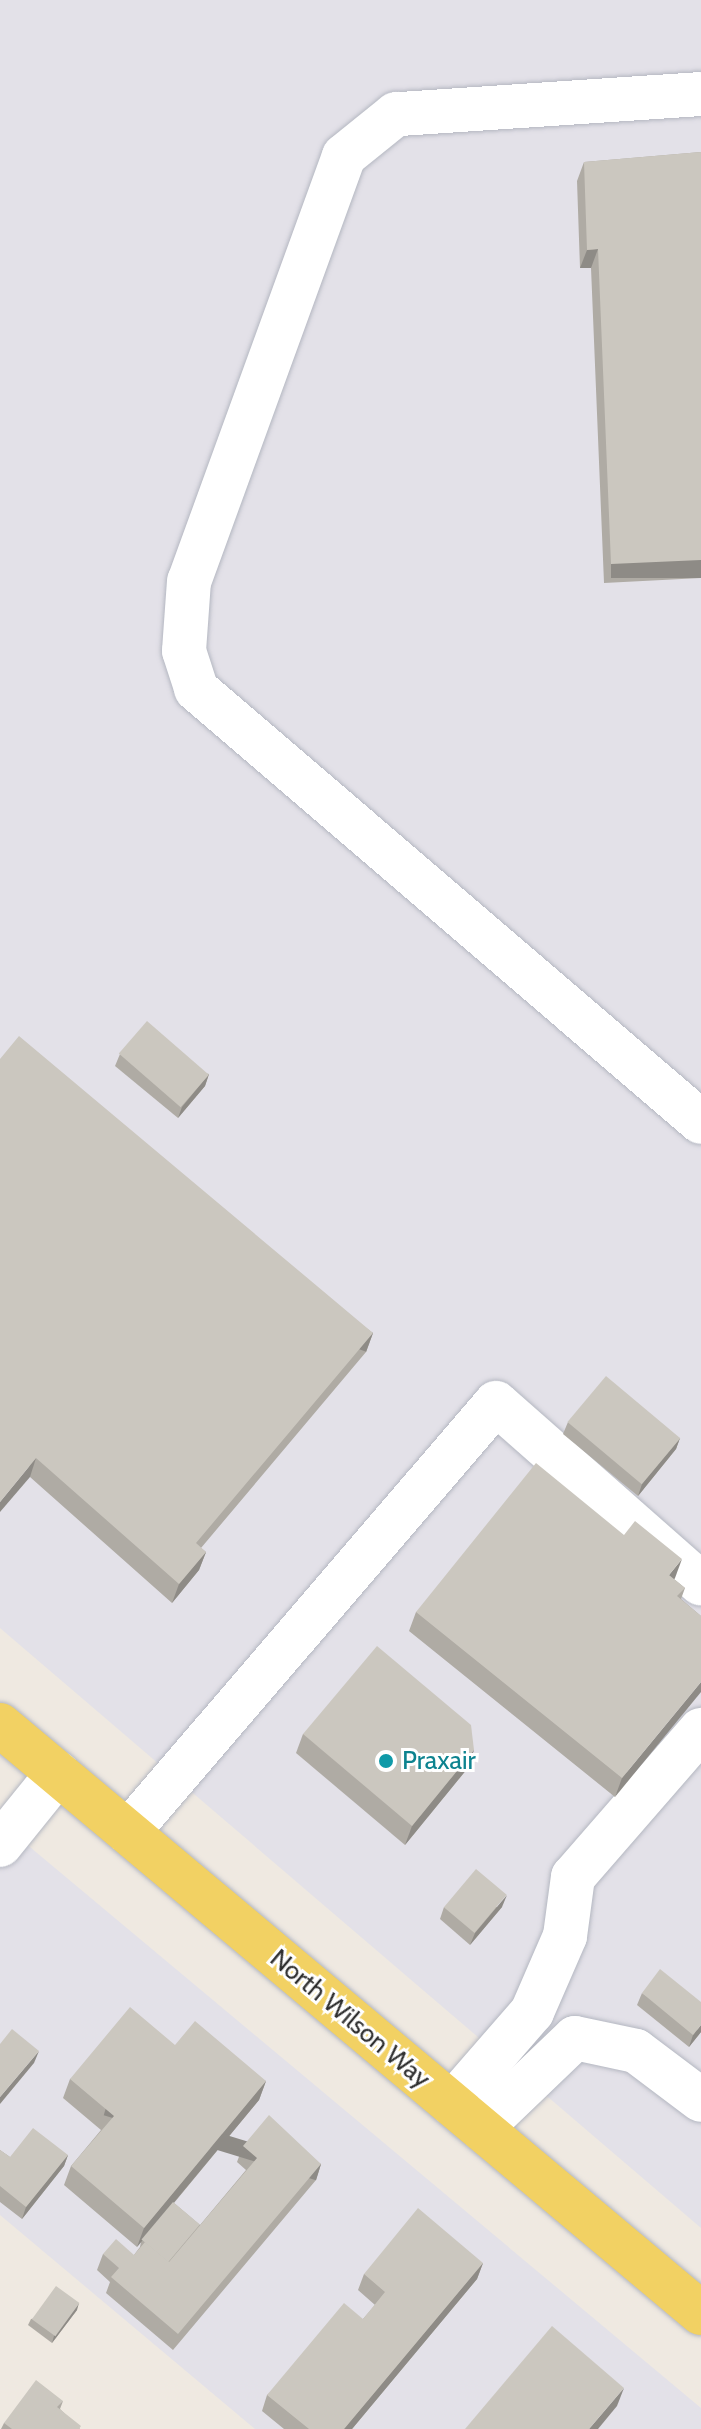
<!DOCTYPE html>
<html>
<head>
<meta charset="utf-8">
<style>
  body { margin:0 }
  #map { position:relative; width:701px; height:2429px; overflow:hidden; background:#efe9e1; font-family:Cabin,sans-serif }
  div>[style] { position:absolute }
  .industrial>* { inset:0; background:#e3e1e8 }
  .roads { filter:drop-shadow(0 0 2px #b4b7c1) drop-shadow(0 0 2px #b4b7c1) }
  .minor>* { height:44px; margin:-22px; padding:0 22px; transform-origin:22px; border-radius:22px; background:#fff }
  .major>* { height:44px; margin:-22px; padding:0 22px; transform-origin:22px; border-radius:22px; background:#f2d163 }
  .wall>* { inset:0; background:#afaba4 }
  .shaded-wall>* { inset:0; background:#8e8b86; transform-origin:0 0 }
  .building>* { inset:0; background:#cbc7bf; transform-origin:0 0 }
  .dots>* { width:22px; height:22px; translate:-50% -50%; box-sizing:border-box; border:4px solid #fff; border-radius:50% }
  span { translate:-50% -50%; white-space:nowrap; text-align:center; line-height:1.15; -webkit-text-stroke:6px #fff; paint-order:stroke }
  .culture-label { font-size:26px; color:#0d838f }
  .left { translate:0 -50%; text-align:left }
  .street-label { font-size:26px; color:#2e2e2e }
</style>
</head>
<body>
<div id="map">
  <div class="industrial">
    <i style="clip-path:polygon(0 0,701px 0,701px 2228px,0 1628px)"></i>
    <i style="clip-path:polygon(0 1822px,701px 2408px,701px 2429px,255px 2429px,0 2215px)"></i>
  </div>
  <div class="roads">
    <div class="minor">
      <i style="left:701px;top:94px;width:306px;rotate:176.2deg"></i>
      <i style="left:396px;top:114px;width:67px;rotate:141.1deg"></i>
      <i style="left:344px;top:156px;width:452px;rotate:110deg"></i>
      <i style="left:189px;top:581px;width:70px;rotate:94.1deg"></i>
      <i style="left:184px;top:651px;width:40px;rotate:72deg"></i>
      <i style="left:196px;top:689px;width:665px;rotate:40.61deg"></i>
      <i style="left:128px;top:1832px;width:565px;rotate:-49.38deg"></i>
      <i style="left:496px;top:1403px;width:273px;rotate:41.4deg"></i>
      <i style="left:0;top:1845px;width:92px;rotate:-51.1deg"></i>
      <i style="left:452px;top:2104px;width:122px;rotate:-49deg"></i>
      <i style="left:532px;top:2012px;width:83px;rotate:-66.5deg"></i>
      <i style="left:565px;top:1936px;width:60px;rotate:-82.3deg"></i>
      <i style="left:573px;top:1877px;width:195px;rotate:-49deg"></i>
      <i style="left:481px;top:2128px;width:130px;rotate:-43.8deg"></i>
      <i style="left:575px;top:2038px;width:62px;rotate:12deg"></i>
      <i style="left:636px;top:2051px;width:81px;rotate:37deg"></i>
    </div>
    <div class="major">
      <i style="left:0;top:1725px;width:915px;rotate:39.99deg"></i>
    </div>
  </div>
  <div class="wall">
    <i style="clip-path:polygon(701px 152px,701px 578px,604px 583px,591px 268px,580px 268px,577px 181px,584px 162px)"></i>
    <i style="clip-path:polygon(120px 1054px,209px 1074px,205px 1086px,178px 1118px,115px 1066px)"></i>
    <i style="clip-path:polygon(0 1059px,373px 1333px,366px 1352px,201px 1548px,206px 1552px,199px 1570px,172px 1603px,30px 1477px)"></i>
    <i style="clip-path:polygon(568px 1422px,680px 1438px,676px 1449px,638px 1496px,563px 1434px)"></i>
    <i style="clip-path:polygon(675px 1578px,674px 1579px,685px 1588px,681px 1599px,701px 1616px,615px 1797px,409px 1631px,416px 1612px)"></i>
    <i style="clip-path:polygon(303px 1734px,474px 1750px,467px 1769px,405px 1845px,296px 1753px)"></i>
    <i style="clip-path:polygon(444px 1907px,502px 1907px,470px 1945px,440px 1919px)"></i>
    <i style="clip-path:polygon(642px 1993px,701px 2032px,689px 2047px,637px 2005px)"></i>
    <i style="clip-path:polygon(175px 2045px,266px 2081px,259px 2100px,174px 2203px,200px 2225px,246px 2170px,237px 2162px,243px 2146px,321px 2164px,316px 2180px,173px 2350px,106px 2293px,110px 2282px,97px 2270px,103px 2254px,134px 2255px,140px 2247px,141px 2242px,137px 2247px,64px 2185px,71px 2166px,101px 2130px,63px 2098px,70px 2079px)"></i>
    <i style="clip-path:polygon(0 2150px,10px 2157px,68px 2155px,64px 2166px,22px 2219px,0 2202px)"></i>
    <i style="clip-path:polygon(483px 2263px,477px 2279px,352px 2429px,284px 2429px,262px 2411px,267px 2395px,363px 2319px,375px 2305px,358px 2290px,364px 2274px)"></i>
    <i style="clip-path:polygon(77px 2310px,52px 2343px,28px 2325px,31px 2319px)"></i>
    <i style="clip-path:polygon(63px 2401px,60px 2409px,80px 2429px,1px 2429px,4px 2423px)"></i>
  </div>
  <div class="shaded-wall">
    <i style="clip-path:polygon(598px 249px,591px 268px,580px 268px,587px 250px)"></i>
    <i style="left:701px;top:560px;width:18px;height:90px;rotate:90deg"></i>
    <i style="clip-path:polygon(209px 1074px,205px 1086px,178px 1118px,182px 1107px)"></i>
    <i style="left:373px;top:1333px;width:20px;height:275px;rotate:110deg"></i>
    <i style="clip-path:polygon(680px 1438px,676px 1449px,638px 1496px,642px 1484px)"></i>
    <i style="clip-path:polygon(36px 1458px,30px 1477px,0 1512px,0 1502px)"></i>
    <i style="clip-path:polygon(206px 1552px,199px 1570px,172px 1603px,179px 1584px)"></i>
    <i style="clip-path:polygon(682px 1559px,675px 1578px,662px 1594px,669px 1575px)"></i>
    <i style="clip-path:polygon(701px 1682px,701px 1692px,615px 1797px,622px 1778px)"></i>
    <i style="clip-path:polygon(474px 1750px,467px 1769px,405px 1845px,412px 1826px)"></i>
    <i style="clip-path:polygon(507px 1895px,502px 1907px,470px 1945px,475px 1933px)"></i>
    <i style="clip-path:polygon(701px 2025px,701px 2032px,689px 2047px,693px 2035px)"></i>
    <i style="clip-path:polygon(39px 2051px,34px 2063px,0 2104px,0 2097px)"></i>
    <i style="clip-path:polygon(266px 2081px,259px 2100px,137px 2247px,144px 2228px)"></i>
    <i style="clip-path:polygon(68px 2155px,64px 2166px,22px 2219px,26px 2207px)"></i>
    <i style="left:321px;top:2164px;width:17px;height:222px;rotate:107deg"></i>
    <i style="clip-path:polygon(483px 2263px,477px 2279px,352px 2429px,344px 2429px)"></i>
    <i style="clip-path:polygon(79px 2303px,77px 2310px,52px 2343px,54px 2336px)"></i>
    <i style="clip-path:polygon(624px 2388px,617px 2406px,598px 2429px,589px 2429px)"></i>
  </div>
  <div class="building">
    <i style="clip-path:polygon(701px 152px,701px 560px,611px 564px,598px 249px,587px 250px,584px 162px)"></i>
    <i style="left:147px;top:1021px;width:82px;height:43px;rotate:41deg"></i>
    <i style="clip-path:polygon(19px 1036px,373px 1333px,196px 1543px,206px 1552px,179px 1584px,36px 1458px,0 1502px,0 1059px)"></i>
    <i style="left:606px;top:1376px;width:97px;height:60px;rotate:40deg"></i>
    <i style="clip-path:polygon(536px 1463px,624px 1535px,635px 1521px,682px 1559px,669px 1575px,685px 1588px,677px 1596px,701px 1616px,701px 1682px,622px 1778px,416px 1612px)"></i>
    <i style="clip-path:polygon(377px 1646px,471px 1725px,474px 1750px,412px 1826px,303px 1734px)"></i>
    <i style="left:476px;top:1869px;width:40px;height:50px;rotate:40deg"></i>
    <i style="clip-path:polygon(660px 1969px,701px 2002px,701px 2025px,693px 2035px,642px 1993px)"></i>
    <i style="clip-path:polygon(130px 2007px,175px 2045px,195px 2021px,266px 2081px,144px 2228px,71px 2166px,114px 2116px,70px 2079px)"></i>
    <i style="clip-path:polygon(12px 2029px,39px 2051px,0 2097px,0 2044px)"></i>
    <i style="clip-path:polygon(269px 2115px,321px 2164px,178px 2334px,111px 2277px,119px 2268px,103px 2254px,116px 2239px,134px 2255px,145px 2242px,169px 2262px,257px 2158px,243px 2146px)"></i>
    <i style="clip-path:polygon(33px 2128px,68px 2155px,26px 2207px,0 2186px,0 2150px,10px 2157px)"></i>
    <i style="left:173px;top:2202px;width:35px;height:49px;rotate:40deg"></i>
    <i style="clip-path:polygon(418px 2208px,483px 2263px,344px 2429px,309px 2429px,267px 2395px,344px 2303px,363px 2319px,385px 2292px,364px 2274px)"></i>
    <i style="left:56px;top:2286px;width:29px;height:41px;rotate:36deg"></i>
    <i style="clip-path:polygon(552px 2326px,624px 2388px,589px 2429px,465px 2429px)"></i>
    <i style="clip-path:polygon(36px 2380px,63px 2401px,57px 2407px,81px 2426px,79px 2429px,12px 2429px,4px 2423px)"></i>
  </div>
  <div class="dots">
    <i style="left:386px;top:1761px;background:#0f9aa8"></i>
  </div>
  <div class="culture-label">
    <span class="left" style="left:402px;top:1761px">Praxair</span>
  </div>
  <div class="street-label">
    <span style="left:350px;top:2019px;rotate:40deg">North Wilson Way</span>
  </div>
</div>
</body>
</html>
